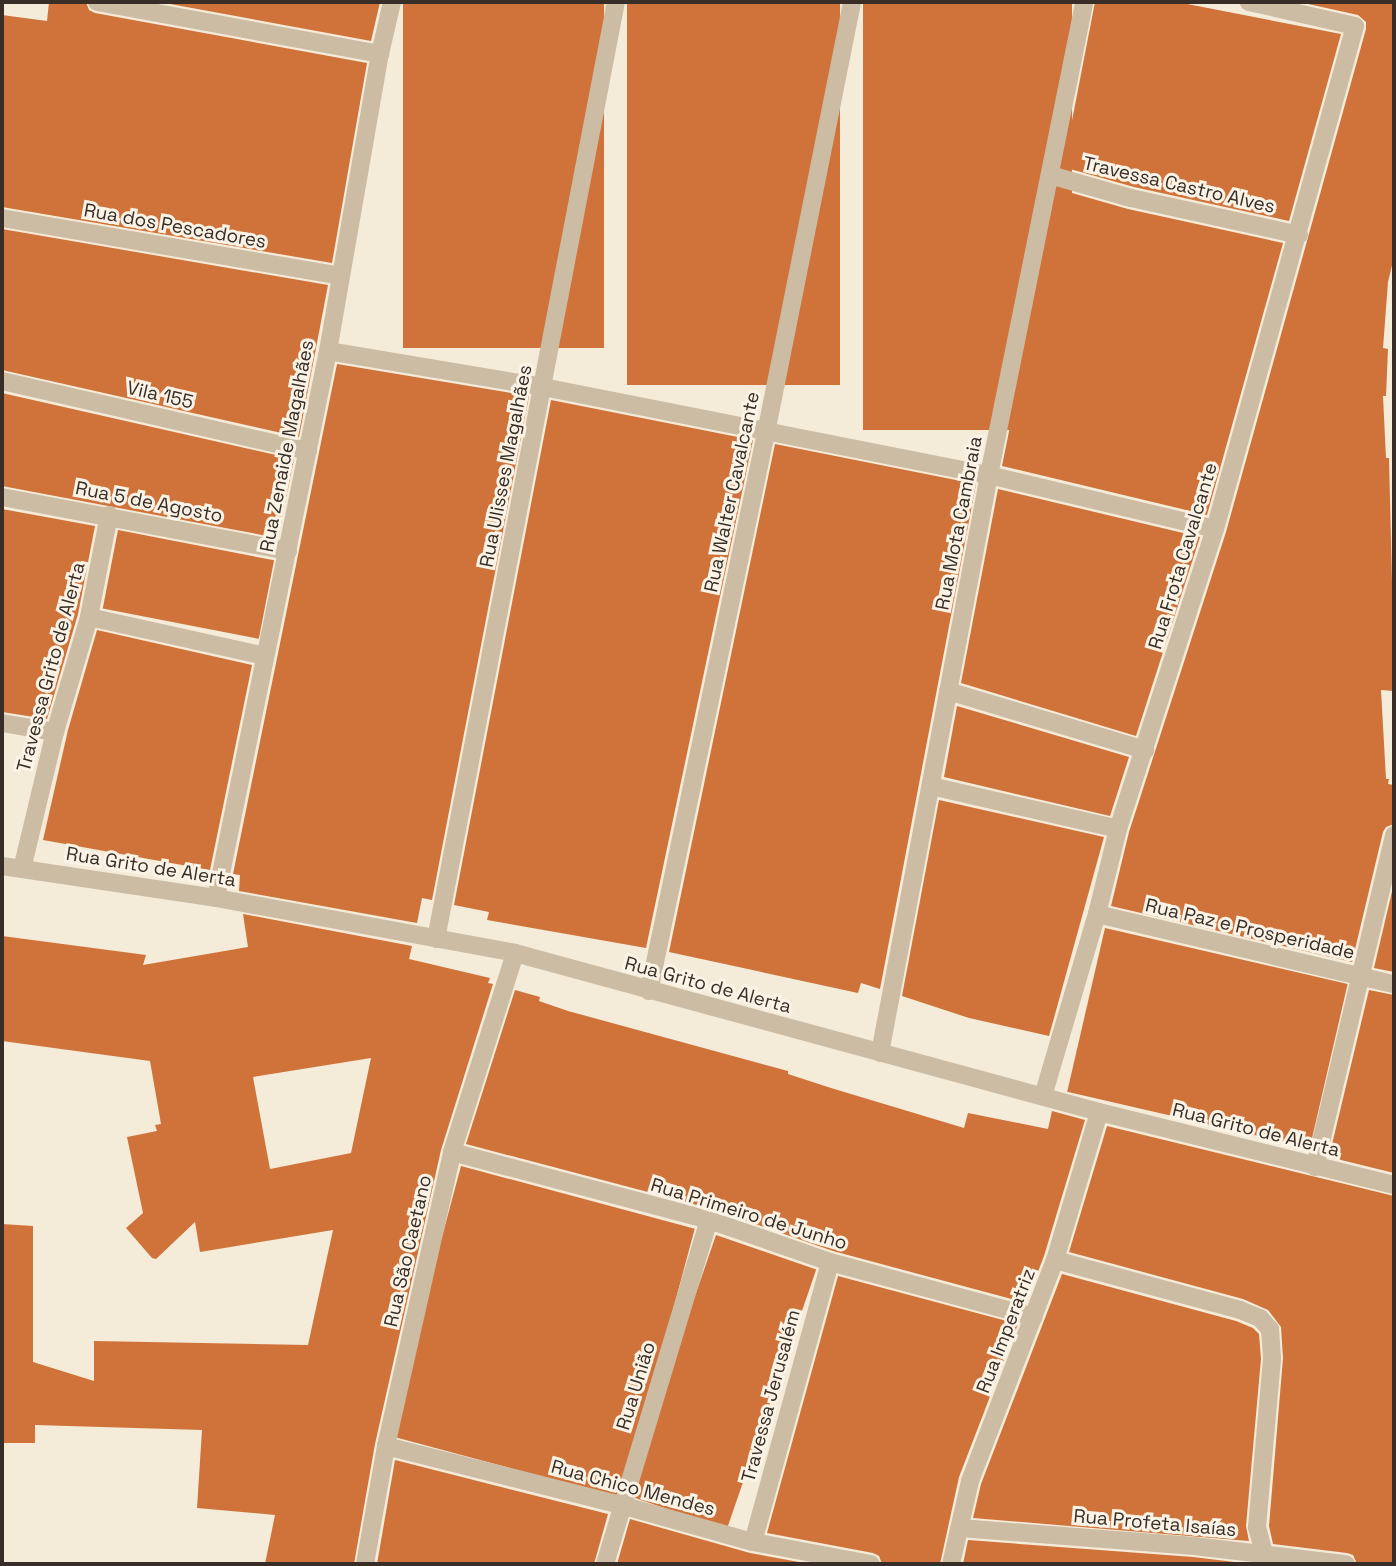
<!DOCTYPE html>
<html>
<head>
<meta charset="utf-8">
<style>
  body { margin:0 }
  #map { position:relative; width:1396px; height:1566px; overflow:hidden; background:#f4ebd9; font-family:"Space Grotesk",sans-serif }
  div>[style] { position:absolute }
  .building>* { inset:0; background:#d0733b; transform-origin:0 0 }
  .minor>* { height:18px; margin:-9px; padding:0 9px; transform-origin:9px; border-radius:9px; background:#cdbca4 }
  span { translate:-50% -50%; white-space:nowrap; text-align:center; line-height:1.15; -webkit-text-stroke:6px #fbf4e6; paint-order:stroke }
  .street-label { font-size:19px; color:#382e27 }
  .frame { position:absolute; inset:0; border:4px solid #382e27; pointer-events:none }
</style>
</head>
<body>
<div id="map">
  <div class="building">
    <i style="clip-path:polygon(49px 2px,86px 2px,89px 10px,95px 13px,367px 63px,332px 263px,2px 207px,2px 15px,47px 21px)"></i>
    <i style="clip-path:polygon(159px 2px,380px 2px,371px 41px)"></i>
    <i style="left:403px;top:2px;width:201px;height:346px"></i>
    <i style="left:627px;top:2px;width:213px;height:383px"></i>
    <i style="left:863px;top:2px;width:209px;height:428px"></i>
    <i style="clip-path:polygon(1095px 2px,1177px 2px,1341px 34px,1289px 221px,1134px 187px,1063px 167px)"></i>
    <i style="clip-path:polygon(1299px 2px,1394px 2px,1394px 257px,1388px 282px,1383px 348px,1388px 349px,1386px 396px,1383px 396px,1386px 458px,1389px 458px,1394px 664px,1393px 691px,1381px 690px,1386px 779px,1389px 779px,1388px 784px,1394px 785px,1394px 824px,1386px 827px,1383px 832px,1352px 962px,1111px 906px,1129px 832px,1226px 532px,1366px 29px,1366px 22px,1358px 15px)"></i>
    <i style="clip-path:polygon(1058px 189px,1128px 209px,1283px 243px,1207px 515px,1002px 466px)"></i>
    <i style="clip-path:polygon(2px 229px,328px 285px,299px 437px,2px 370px)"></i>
    <i style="clip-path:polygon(337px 364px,529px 396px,432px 900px,422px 898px,417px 923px,239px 891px,240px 875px,233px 874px)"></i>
    <i style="clip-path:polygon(2px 393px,294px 459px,278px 538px,2px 486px)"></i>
    <i style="clip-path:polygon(551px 400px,753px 440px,646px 948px,487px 920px,489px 912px,454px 905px)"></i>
    <i style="clip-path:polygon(775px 444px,976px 484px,880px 989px,861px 983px,858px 993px,669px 952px)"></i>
    <i style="clip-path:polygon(998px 489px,1200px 537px,1136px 736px,961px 683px)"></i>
    <i style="clip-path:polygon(2px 509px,95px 526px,78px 614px,47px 719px,2px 712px)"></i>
    <i style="left:118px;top:530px;width:159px;height:80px;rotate:11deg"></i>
    <i style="clip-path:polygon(97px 630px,252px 665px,210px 870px,43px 840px,68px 730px)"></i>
    <i style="clip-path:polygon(957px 706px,1129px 757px,1110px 816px,944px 777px)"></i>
    <i style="clip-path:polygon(939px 800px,1104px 837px,1049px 1036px,969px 1018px,902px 996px)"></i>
    <i style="clip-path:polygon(1394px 883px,1394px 972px,1374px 968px)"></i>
    <i style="clip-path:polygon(evenodd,243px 914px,412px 946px,409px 959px,490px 978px,488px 983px,493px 984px,441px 1150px,375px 1444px,354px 1564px,265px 1564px,275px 1515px,197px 1508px,202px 1430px,35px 1425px,35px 1443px,2px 1443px,2px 1224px,33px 1226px,33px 1362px,94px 1381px,94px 1341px,308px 1345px,333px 1230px,200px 1252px,195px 1222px,156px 1259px,152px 1258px,126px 1228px,143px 1213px,127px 1137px,157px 1131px,155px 1125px,161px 1124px,150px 1061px,2px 1041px,2px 936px,146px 955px,143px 965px,248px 947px,243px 914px,371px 1058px,351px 1153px,270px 1169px,253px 1077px,371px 1058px)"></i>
    <i style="left:1105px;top:928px;width:249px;height:168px;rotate:13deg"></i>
    <i style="clip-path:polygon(515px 990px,540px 997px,539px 1001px,568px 1011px,788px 1071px,788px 1074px,831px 1088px,964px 1128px,968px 1113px,1048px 1129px,1052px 1111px,1085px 1120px,1044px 1256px,1026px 1303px,833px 1251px,712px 1209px,466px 1144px)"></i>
    <i style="clip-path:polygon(1369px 990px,1394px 995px,1394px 1173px,1329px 1157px)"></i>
    <i style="clip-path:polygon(1107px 1126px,1394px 1196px,1394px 1564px,1357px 1564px,1353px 1555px,1347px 1553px,1273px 1544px,1269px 1526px,1283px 1358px,1281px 1327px,1268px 1310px,1243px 1299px,1069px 1252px)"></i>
    <i style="left:461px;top:1166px;width:242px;height:279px;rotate:15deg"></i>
    <i style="left:716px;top:1235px;width:106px;height:275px;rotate:19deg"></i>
    <i style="clip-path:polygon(1062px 1274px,1236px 1321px,1253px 1328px,1259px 1334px,1261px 1359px,1246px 1526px,1249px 1541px,973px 1518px,981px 1484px)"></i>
    <i style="clip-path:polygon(838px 1276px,1018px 1324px,959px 1477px,940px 1564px,882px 1564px,879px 1556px,873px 1553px,767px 1533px)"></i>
    <i style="clip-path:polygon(395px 1460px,608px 1514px,594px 1564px,377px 1564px)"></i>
    <i style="clip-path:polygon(630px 1519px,750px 1553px,810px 1564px,617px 1564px)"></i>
    <i style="clip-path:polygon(968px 1540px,1193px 1557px,1251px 1564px,963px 1564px)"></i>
  </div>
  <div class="minor">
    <i style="left:97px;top:2px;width:288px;rotate:10.4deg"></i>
    <i style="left:1050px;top:175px;width:84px;rotate:15.9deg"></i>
    <i style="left:1131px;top:198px;width:172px;rotate:12.4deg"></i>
    <i style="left:2px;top:218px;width:344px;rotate:9.7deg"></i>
    <i style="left:328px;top:351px;width:218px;rotate:9.5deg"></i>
    <i style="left:543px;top:387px;width:455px;rotate:11.2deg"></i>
    <i style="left:989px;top:475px;width:232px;rotate:13.4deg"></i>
    <i style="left:2px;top:381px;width:314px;rotate:12.9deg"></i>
    <i style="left:2px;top:497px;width:291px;rotate:10.7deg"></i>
    <i style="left:89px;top:617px;width:180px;rotate:12.5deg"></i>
    <i style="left:948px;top:691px;width:206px;rotate:16.7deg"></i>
    <i style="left:2px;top:723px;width:54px;rotate:9.6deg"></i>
    <i style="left:931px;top:786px;width:192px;rotate:12.9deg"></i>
    <i style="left:2px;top:866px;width:216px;rotate:8.5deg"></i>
    <i style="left:216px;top:898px;width:304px;rotate:10.4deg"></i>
    <i style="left:515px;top:953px;width:605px;rotate:15.23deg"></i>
    <i style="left:1099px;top:1112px;width:304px;rotate:13.9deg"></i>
    <i style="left:22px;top:869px;width:141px;rotate:-76.5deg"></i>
    <i style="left:55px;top:732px;width:120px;rotate:-73.5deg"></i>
    <i style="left:89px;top:617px;width:104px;rotate:-78.9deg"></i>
    <i style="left:216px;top:898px;width:558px;rotate:-78.43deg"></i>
    <i style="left:328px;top:351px;width:302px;rotate:-80.1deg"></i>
    <i style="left:380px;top:54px;width:53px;rotate:-77deg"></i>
    <i style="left:1097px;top:914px;width:305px;rotate:13.3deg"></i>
    <i style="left:436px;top:939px;width:954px;rotate:-79.13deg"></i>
    <i style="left:649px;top:991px;width:570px;rotate:-78.16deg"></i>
    <i style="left:766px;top:433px;width:439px;rotate:-78.7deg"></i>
    <i style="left:880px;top:1053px;width:588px;rotate:-79.32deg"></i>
    <i style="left:989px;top:475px;width:482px;rotate:-78.6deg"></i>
    <i style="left:1043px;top:1096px;width:190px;rotate:-73.5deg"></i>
    <i style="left:1097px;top:914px;width:88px;rotate:-76.1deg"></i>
    <i style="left:1118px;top:829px;width:315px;rotate:-72.1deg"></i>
    <i style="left:1215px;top:529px;width:522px;rotate:-74.45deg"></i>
    <i style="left:1355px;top:26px;width:109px;rotate:-167.2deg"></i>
    <i style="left:452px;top:1152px;width:266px;rotate:14.8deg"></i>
    <i style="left:709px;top:1220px;width:128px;rotate:19.1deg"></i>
    <i style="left:830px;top:1262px;width:211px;rotate:15.1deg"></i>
    <i style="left:1315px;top:1167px;width:341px;rotate:-76.6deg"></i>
    <i style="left:1055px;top:1260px;width:192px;rotate:15.1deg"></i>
    <i style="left:1240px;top:1310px;width:22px;rotate:22deg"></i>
    <i style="left:1260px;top:1318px;width:15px;rotate:48deg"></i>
    <i style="left:1270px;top:1329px;width:30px;rotate:86deg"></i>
    <i style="left:1272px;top:1359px;width:169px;rotate:95.1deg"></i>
    <i style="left:1257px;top:1527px;width:38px;rotate:75deg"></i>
    <i style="left:386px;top:1446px;width:242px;rotate:14.1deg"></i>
    <i style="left:621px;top:1505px;width:137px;rotate:15.7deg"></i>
    <i style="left:753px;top:1542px;width:120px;rotate:10.6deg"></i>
    <i style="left:960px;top:1528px;width:235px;rotate:4.4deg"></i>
    <i style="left:1194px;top:1546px;width:153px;rotate:6.8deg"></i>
    <i style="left:753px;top:1542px;width:290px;rotate:-74.6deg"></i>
    <i style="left:365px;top:1564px;width:120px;rotate:-79.9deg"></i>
    <i style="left:386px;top:1446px;width:301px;rotate:-77.3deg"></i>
    <i style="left:452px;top:1152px;width:209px;rotate:-72.4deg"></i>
    <i style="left:605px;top:1564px;width:359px;rotate:-73.2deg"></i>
    <i style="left:951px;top:1564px;width:85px;rotate:-77.1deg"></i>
    <i style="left:970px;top:1481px;width:237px;rotate:-69deg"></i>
    <i style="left:1055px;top:1260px;width:154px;rotate:-73.4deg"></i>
  </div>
  <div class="street-label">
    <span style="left:1179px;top:185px;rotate:13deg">Travessa Castro Alves</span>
    <span style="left:175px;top:226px;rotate:10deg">Rua dos Pescadores</span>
    <span style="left:160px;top:395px;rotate:13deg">Vila 155</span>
    <span style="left:287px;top:446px;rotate:-79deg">Rua Zenaide Magalhães</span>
    <span style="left:506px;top:466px;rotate:-79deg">Rua Ulisses Magalhães</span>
    <span style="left:732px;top:492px;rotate:-78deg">Rua Walter Cavalcante</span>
    <span style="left:149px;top:502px;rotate:11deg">Rua 5 de Agosto</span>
    <span style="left:959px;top:523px;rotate:-79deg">Rua Mota Cambraia</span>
    <span style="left:1183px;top:556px;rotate:-73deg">Rua Frota Cavalcante</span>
    <span style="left:51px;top:667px;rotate:-75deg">Travessa Grito de Alerta</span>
    <span style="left:151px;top:867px;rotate:9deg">Rua Grito de Alerta</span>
    <span style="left:1250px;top:929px;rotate:13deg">Rua Paz e Prosperidade</span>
    <span style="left:708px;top:985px;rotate:15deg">Rua Grito de Alerta</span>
    <span style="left:1256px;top:1130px;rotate:14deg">Rua Grito de Alerta</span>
    <span style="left:749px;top:1214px;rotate:17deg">Rua Primeiro de Junho</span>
    <span style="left:408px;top:1251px;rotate:-77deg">Rua São Caetano</span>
    <span style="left:1006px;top:1331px;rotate:-69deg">Rua Imperatriz</span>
    <span style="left:636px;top:1386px;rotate:-73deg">Rua União</span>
    <span style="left:771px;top:1396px;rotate:-75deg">Travessa Jerusalém</span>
    <span style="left:633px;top:1488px;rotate:15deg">Rua Chico Mendes</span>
    <span style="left:1155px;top:1523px;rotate:5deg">Rua Profeta Isaías</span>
  </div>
  <div class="frame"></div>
</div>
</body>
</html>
